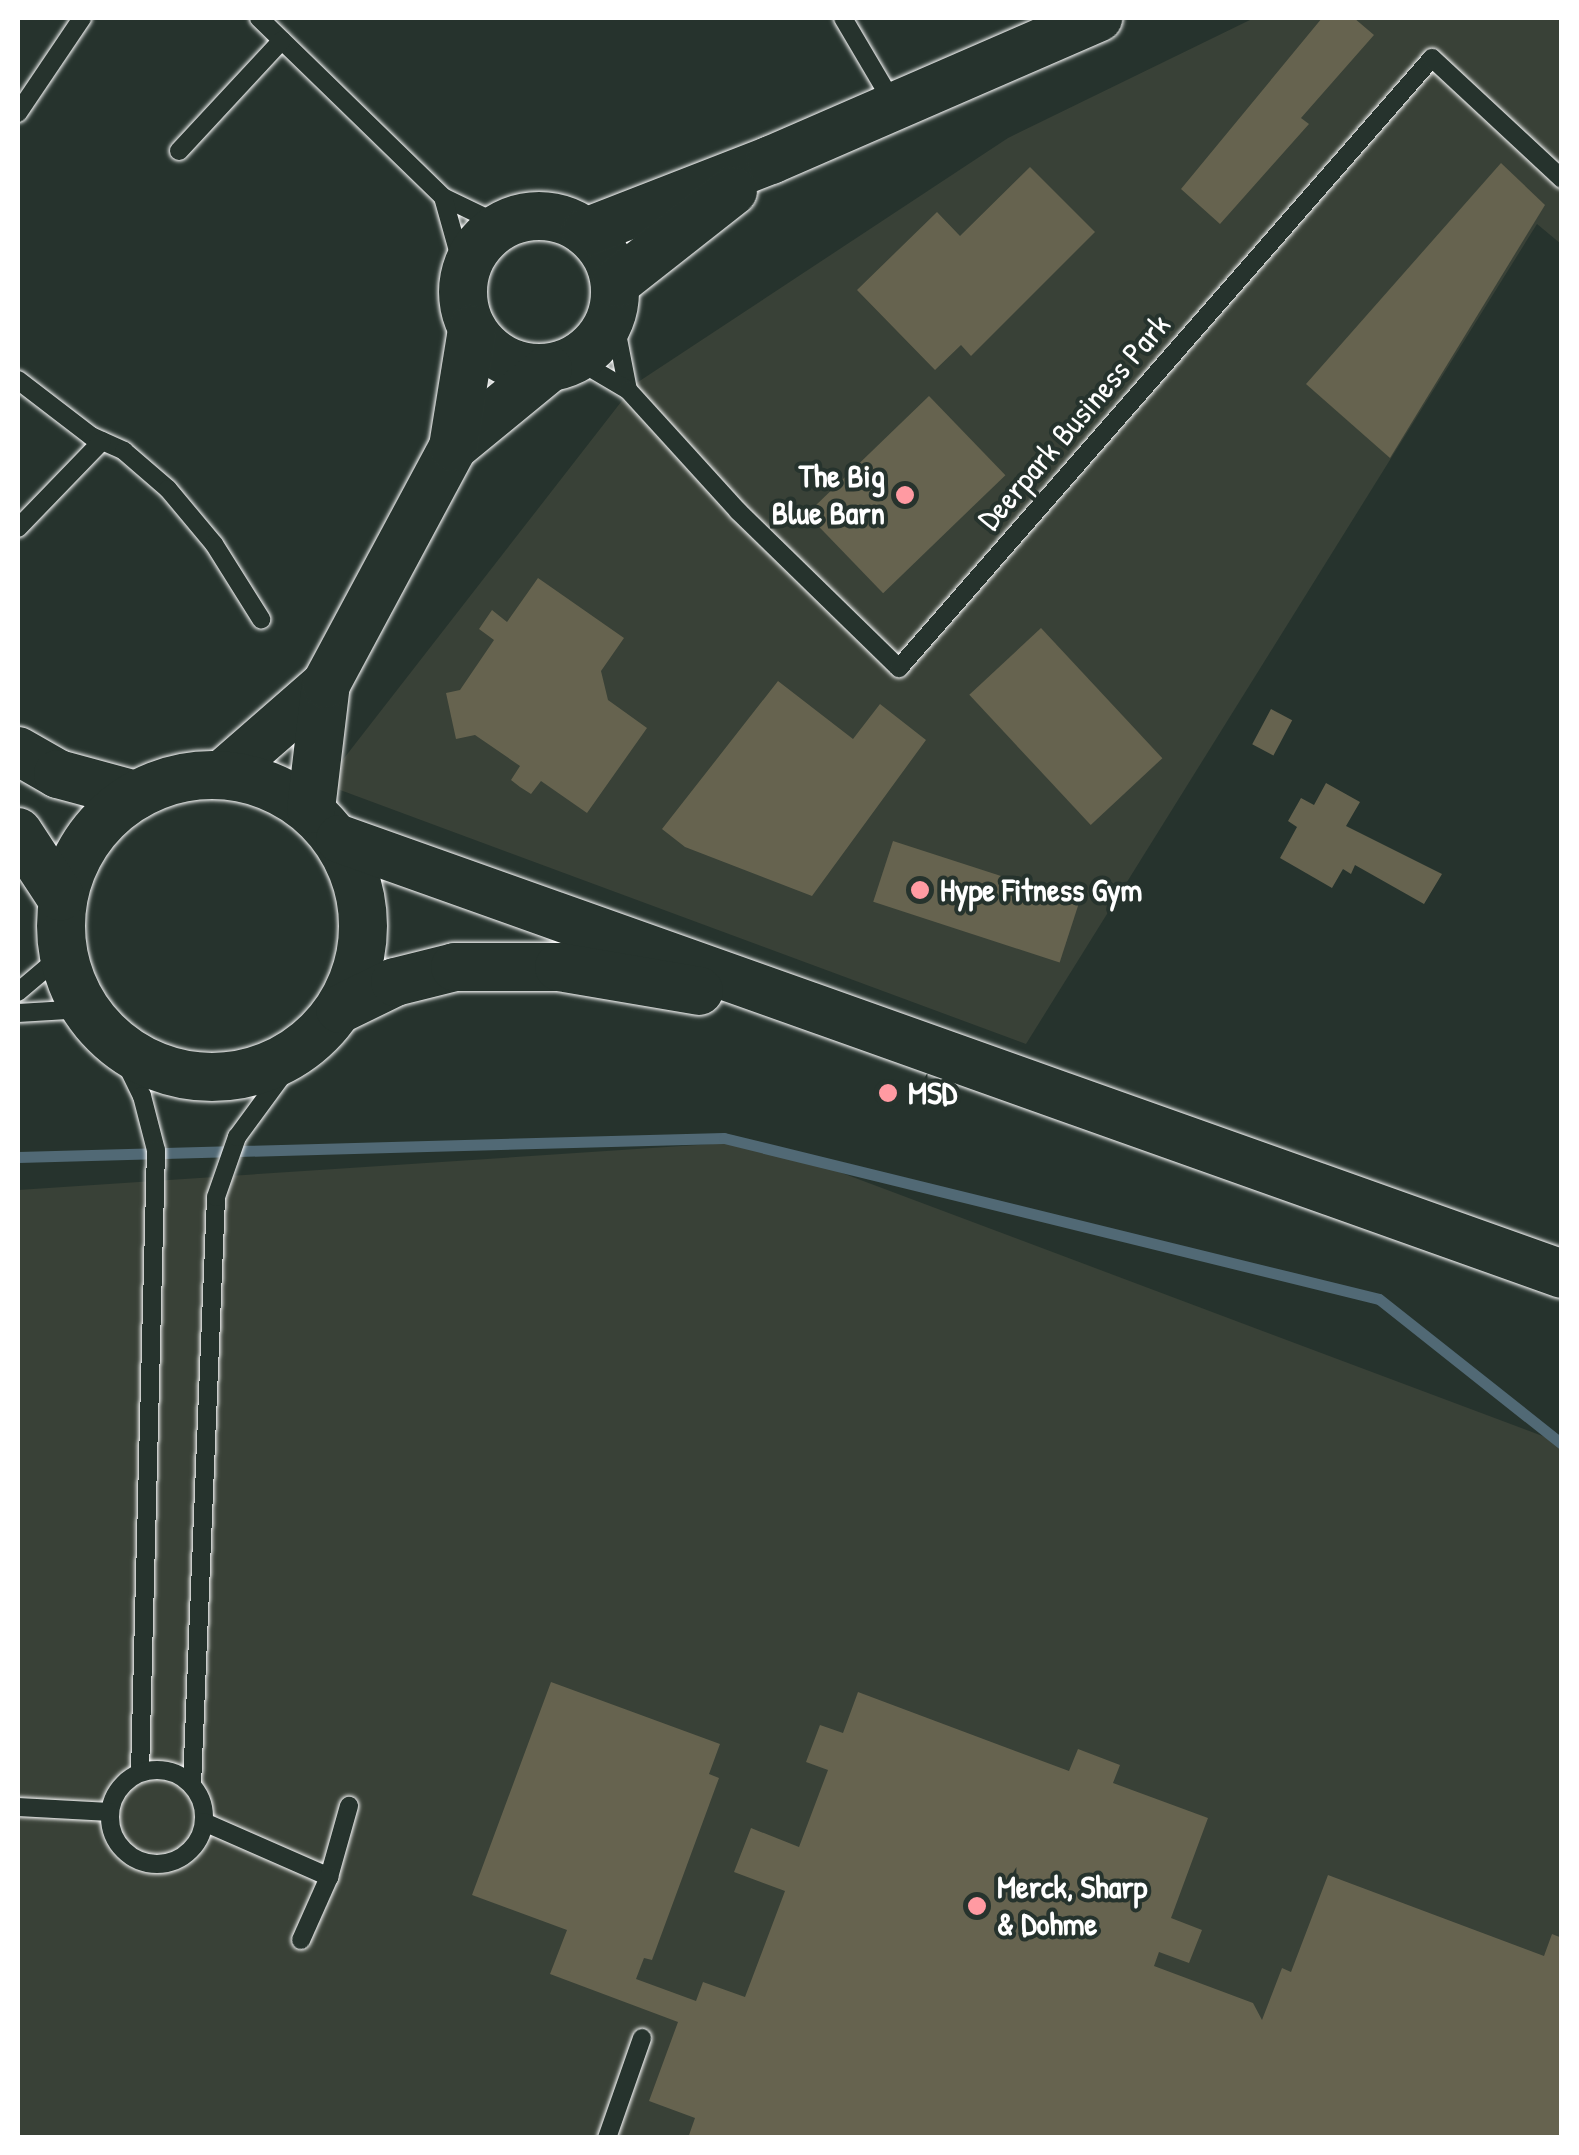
<!DOCTYPE html>
<html>
<head>
<meta charset="utf-8">
<style>
  body { margin:0 }
  #map { position:relative; width:1579px; height:2155px; overflow:hidden; background:#26332d; font-family:"Patrick Hand",sans-serif }
  div>[style] { position:absolute }
  .built>* { inset:0; background:#394137 }
  .stream>* { height:11px; margin:-5.5px; padding:0 5.5px; transform-origin:5.5px; border-radius:5.5px; background:#516975 }
  .building>* { inset:0; background:#66634f; transform-origin:0 0 }
  .roads { filter:drop-shadow(0 0 2px #fff) drop-shadow(0 0 2px #fff) }
  .lane>* { height:18px; margin:-9px; padding:0 9px; transform-origin:9px; border-radius:9px; background:#26332d }
  .lane>.ring { margin:-9px; padding:0; box-sizing:content-box; background:none; border:18px solid #26332d; border-radius:50% }
  .secondary>* { height:48px; margin:-24px; padding:0 24px; transform-origin:24px; border-radius:24px; background:#26332d }
  .secondary>.ring { margin:-24px; padding:0; box-sizing:content-box; background:none; border:48px solid #26332d; border-radius:50% }
  .dots>* { width:28px; height:28px; translate:-50% -50%; box-sizing:border-box; border:5px solid #26332d; border-radius:50% }
  span { translate:-50% -50%; white-space:nowrap; text-align:center; line-height:1.15; -webkit-text-stroke:8px #26332d; paint-order:stroke }
  .street-label { font-size:32px; color:#fff }
  .poi-label { font-size:32px; color:#fff; font-weight:700 }
  .right { translate:-100% -50%; text-align:right }
  .left { translate:0 -50%; text-align:left }
  .frame { position:absolute; inset:0; border:20px solid #fff; pointer-events:none }
</style>
</head>
<body>
<div id="map">
  <div class="built">
    <i style="clip-path:polygon(1254px 18px,1561px 18px,1561px 244px,1537px 224px,1026px 1044px,324px 784px,635px 384px,1008px 138px)"></i>
    <i style="clip-path:polygon(757px 1141px,1561px 1443px,1561px 2137px,18px 2138px,18px 1190px)"></i>
  </div>
  <div class="stream">
    <i style="left:18px;top:1157px;width:706px;rotate:-1.54deg"></i>
    <i style="left:724px;top:1138px;width:674px;rotate:13.81deg"></i>
    <i style="left:1379px;top:1299px;width:233px;rotate:38.4deg"></i>
  </div>
  <div class="building">
    <i style="clip-path:polygon(1322px 18px,1354px 18px,1374px 35px,1301px 118px,1309px 124px,1220px 224px,1181px 189px)"></i>
    <i style="clip-path:polygon(1501px 163px,1545px 205px,1390px 458px,1306px 384px)"></i>
    <i style="clip-path:polygon(1030px 167px,1095px 232px,971px 356px,961px 345px,935px 370px,857px 290px,937px 212px,960px 236px)"></i>
    <i style="left:929px;top:396px;width:110px;height:170px;rotate:46deg"></i>
    <i style="clip-path:polygon(538px 578px,624px 638px,601px 671px,608px 700px,647px 728px,587px 813px,541px 781px,531px 794px,520px 787px,511px 780px,520px 766px,475px 735px,456px 739px,446px 693px,460px 690px,494px 640px,479px 629px,492px 610px,507px 622px)"></i>
    <i style="left:1041px;top:628px;width:178px;height:98px;rotate:47deg"></i>
    <i style="clip-path:polygon(778px 681px,853px 739px,880px 704px,926px 740px,812px 896px,685px 847px,662px 829px)"></i>
    <i style="left:1271px;top:709px;width:24px;height:40px;rotate:28deg"></i>
    <i style="clip-path:polygon(1326px 783px,1360px 802px,1346px 826px,1442px 874px,1424px 904px,1355px 865px,1351px 874px,1343px 869px,1332px 888px,1280px 858px,1297px 827px,1288px 821px,1301px 798px,1314px 805px)"></i>
    <i style="left:893px;top:841px;width:196px;height:64px;rotate:18deg"></i>
    <i style="clip-path:polygon(551px 1682px,720px 1744px,709px 1774px,719px 1778px,652px 1960px,644px 1958px,636px 1979px,696px 2001px,703px 1982px,745px 1997px,785px 1891px,734px 1872px,751px 1828px,799px 1847px,828px 1770px,806px 1762px,820px 1725px,843px 1733px,858px 1692px,1069px 1771px,1078px 1749px,1120px 1765px,1113px 1783px,1208px 1818px,1171px 1918px,1202px 1930px,1189px 1963px,1159px 1952px,1154px 1966px,1253px 2003px,1262px 2020px,1282px 1968px,1291px 1972px,1328px 1875px,1544px 1956px,1552px 1934px,1562px 1938px,1562px 2138px,688px 2138px,695px 2118px,649px 2101px,678px 2022px,550px 1974px,567px 1930px,472px 1895px)"></i>
  </div>
  <div class="roads">
    <div class="lane">
      <i style="left:259px;top:18px;width:257px;rotate:44.2deg"></i>
      <i style="left:443px;top:197px;width:64px;rotate:25.8deg"></i>
      <i style="left:843px;top:18px;width:99px;rotate:59.5deg"></i>
      <i style="left:18px;top:113px;width:115px;rotate:-56deg"></i>
      <i style="left:179px;top:151px;width:151px;rotate:-47.1deg"></i>
      <i style="left:443px;top:197px;width:78px;rotate:74.4deg"></i>
      <i style="left:613px;top:313px;width:78px;rotate:79deg"></i>
      <i style="left:577px;top:360px;width:59px;rotate:30.5deg"></i>
      <i style="left:628px;top:390px;width:164px;rotate:47.7deg"></i>
      <i style="left:738px;top:511px;width:225px;rotate:44.3deg"></i>
      <i style="left:899px;top:668px;width:810px;rotate:-48.85deg"></i>
      <i style="left:1432px;top:58px;width:178px;rotate:42.9deg"></i>
      <i style="left:18px;top:380px;width:92px;rotate:37.5deg"></i>
      <i style="left:91px;top:436px;width:36px;rotate:24deg"></i>
      <i style="left:124px;top:451px;width:58px;rotate:40.8deg"></i>
      <i style="left:168px;top:489px;width:72px;rotate:50.1deg"></i>
      <i style="left:214px;top:544px;width:89px;rotate:57.9deg"></i>
      <i style="left:18px;top:528px;width:121px;rotate:-46deg"></i>
      <i style="left:18px;top:992px;width:59px;rotate:-40.2deg"></i>
      <i style="left:18px;top:1013px;width:66px;rotate:-3.5deg"></i>
      <i style="left:117px;top:1045px;width:57px;rotate:63.9deg"></i>
      <i style="left:142px;top:1096px;width:56px;rotate:75.5deg"></i>
      <i style="left:156px;top:1150px;width:622px;rotate:91.47deg"></i>
      <i class="ring" style="left:110px;top:1770px;width:76px;height:76px"></i>
      <i style="left:192px;top:1785px;width:588px;rotate:-87.66deg"></i>
      <i style="left:216px;top:1197px;width:64px;rotate:-70.7deg"></i>
      <i style="left:237px;top:1137px;width:103px;rotate:-53.7deg"></i>
      <i style="left:18px;top:1807px;width:92px;rotate:3.1deg"></i>
      <i style="left:204px;top:1822px;width:137px;rotate:23.7deg"></i>
      <i style="left:329px;top:1877px;width:74px;rotate:-74.3deg"></i>
      <i style="left:301px;top:1940px;width:69px;rotate:-66deg"></i>
      <i style="left:607px;top:2138px;width:106px;rotate:-70.7deg"></i>
    </div>
    <div class="secondary">
      <i class="ring" style="left:463px;top:216px;width:104px;height:104px"></i>
      <i style="left:586px;top:232px;width:199px;rotate:-21.3deg"></i>
      <i style="left:771px;top:160px;width:357px;rotate:-23.5deg"></i>
      <i style="left:616px;top:283px;width:149px;rotate:-38.2deg"></i>
      <i style="left:453px;top:447px;width:123px;rotate:-39.4deg"></i>
      <i style="left:18px;top:751px;width:46px;rotate:29.9deg"></i>
      <i style="left:58px;top:774px;width:81px;rotate:15.1deg"></i>
      <i style="left:224px;top:773px;width:135px;rotate:-41.1deg"></i>
      <i class="ring" style="left:61px;top:775px;width:254px;height:254px"></i>
      <i style="left:311px;top:809px;width:126px;rotate:-83.2deg"></i>
      <i style="left:326px;top:684px;width:269px;rotate:-61.8deg"></i>
      <i style="left:453px;top:447px;width:119px;rotate:-80.8deg"></i>
      <i style="left:18px;top:832px;width:77px;rotate:56.7deg"></i>
      <i style="left:340px;top:839px;width:1297px;rotate:19.59deg"></i>
      <i style="left:340px;top:1009px;width:61px;rotate:-26.1deg"></i>
      <i style="left:395px;top:982px;width:62px;rotate:-14deg"></i>
      <i style="left:455px;top:967px;width:104px"></i>
      <i style="left:559px;top:967px;width:142px;rotate:9.7deg"></i>
    </div>
  </div>
  <div class="dots">
    <i style="left:905px;top:495px;background:#ff9aa2"></i>
    <i style="left:920px;top:890px;background:#ff9aa2"></i>
    <i style="left:888px;top:1093px;background:#ff9aa2"></i>
    <i style="left:977px;top:1906px;background:#ff9aa2"></i>
  </div>
  <div class="street-label">
    <span style="left:1074px;top:422px;rotate:-49deg">Deerpark Business Park</span>
  </div>
  <div class="poi-label">
    <span class="right" style="left:885px;top:495px">The Big<br>Blue Barn</span>
    <span class="left" style="left:940px;top:890px">Hype Fitness Gym</span>
    <span class="left" style="left:908px;top:1093px">MSD</span>
    <span class="left" style="left:997px;top:1906px">Merck, Sharp<br>&amp; Dohme</span>
  </div>
  <div class="frame"></div>
</div>
</body>
</html>
